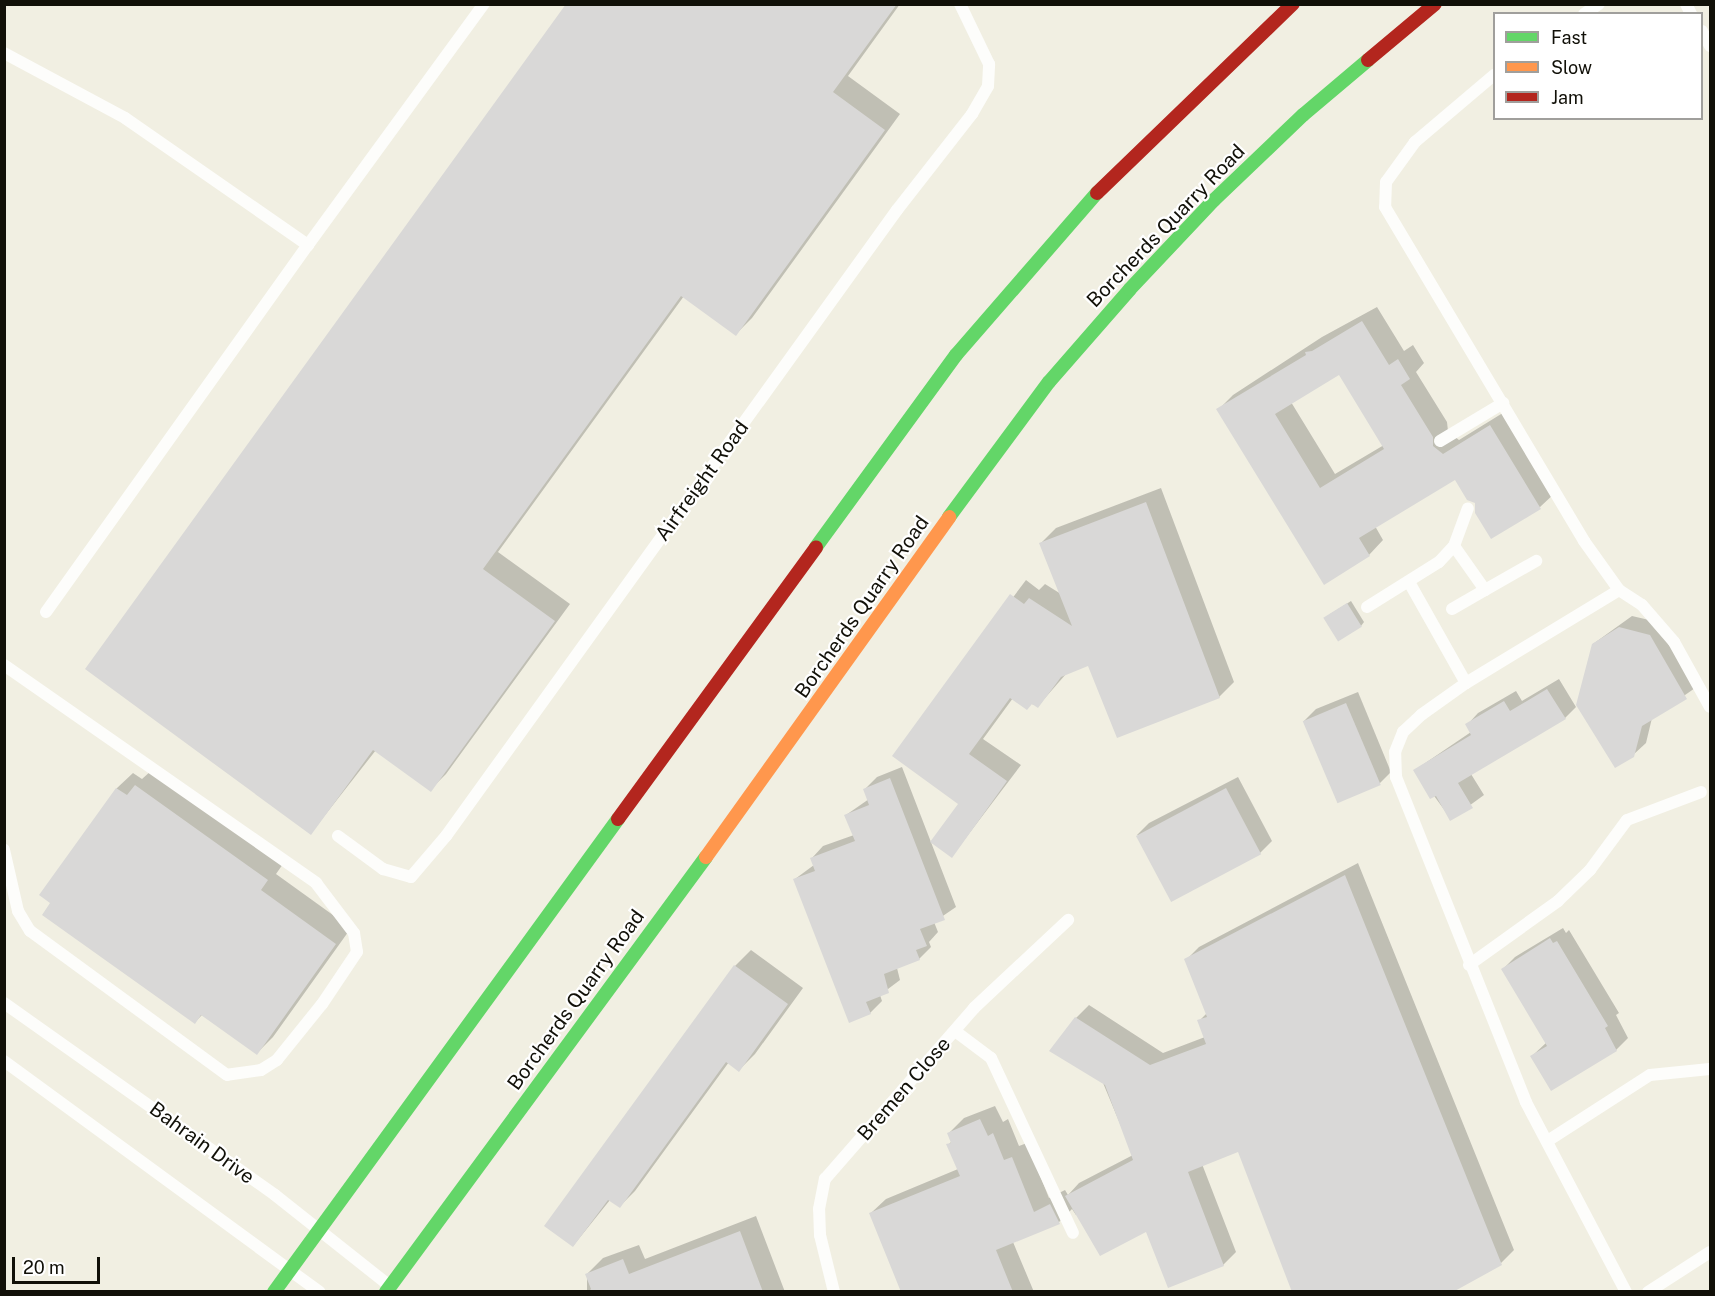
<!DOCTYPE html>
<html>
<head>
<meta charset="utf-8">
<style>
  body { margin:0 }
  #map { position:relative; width:1715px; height:1296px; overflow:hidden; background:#f1efe2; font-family:"Public Sans",sans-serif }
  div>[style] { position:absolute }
  .shadow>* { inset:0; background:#0003 }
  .building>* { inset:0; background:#d9d8d7; transform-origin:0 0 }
  .lane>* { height:12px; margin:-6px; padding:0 6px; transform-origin:6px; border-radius:6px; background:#fdfdfb }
  .fast>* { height:14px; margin:-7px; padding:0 7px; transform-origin:7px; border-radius:7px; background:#63d668 }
  .slow>* { height:14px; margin:-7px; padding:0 7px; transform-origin:7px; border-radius:7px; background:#ff974d }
  .jam>* { height:14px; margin:-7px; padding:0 7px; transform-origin:7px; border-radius:7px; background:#b3261e }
  span { translate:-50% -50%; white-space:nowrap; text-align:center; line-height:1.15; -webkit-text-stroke:4.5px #fff; paint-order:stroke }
  .street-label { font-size:20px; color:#111008 }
  .frame { position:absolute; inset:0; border:6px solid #111008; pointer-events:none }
  .legend { position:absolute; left:1493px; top:12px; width:210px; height:108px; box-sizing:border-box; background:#fff; border:2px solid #a09f9c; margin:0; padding:8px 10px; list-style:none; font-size:18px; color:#111008 }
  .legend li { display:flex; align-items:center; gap:12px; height:30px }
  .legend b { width:30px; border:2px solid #a09f9c }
  .scale { position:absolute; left:12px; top:1257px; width:88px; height:27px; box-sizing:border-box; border:3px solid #111008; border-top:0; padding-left:8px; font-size:18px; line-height:21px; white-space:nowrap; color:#111008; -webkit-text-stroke:4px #fff; paint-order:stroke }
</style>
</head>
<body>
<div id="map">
  <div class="shadow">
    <i style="clip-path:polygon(568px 4px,900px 4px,848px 76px,900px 114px,752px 318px,736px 334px,684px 296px,498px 552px,570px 604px,446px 774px,430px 790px,376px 750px,311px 833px)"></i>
    <i style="clip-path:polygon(evenodd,1377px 307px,1404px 351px,1413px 345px,1424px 363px,1416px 372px,1447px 422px,1448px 431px,1459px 440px,1506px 411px,1555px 493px,1540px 507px,1476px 502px,1455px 478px,1375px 526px,1383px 540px,1369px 555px,1218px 410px,1233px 395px,1322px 337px,1377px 307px,1340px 373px,1384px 445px,1335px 474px,1291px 402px,1340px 373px)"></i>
    <i style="clip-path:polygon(1161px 488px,1234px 682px,1219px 697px,1089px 664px,1066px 674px,1038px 706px,1013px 698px,983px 739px,1021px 765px,952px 856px,960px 803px,894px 756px,1026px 580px,1039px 590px,1045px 584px,1061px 594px,1041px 543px,1056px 528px)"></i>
    <i style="clip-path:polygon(1351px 601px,1364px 622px,1361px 626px,1329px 615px)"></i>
    <i style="clip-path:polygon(1632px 616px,1662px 623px,1698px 686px,1652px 718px,1646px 743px,1633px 755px,1593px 644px)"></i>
    <i style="clip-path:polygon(1559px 679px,1576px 707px,1565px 718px,1471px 774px,1484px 795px,1451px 819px,1415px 770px,1471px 732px,1467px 725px,1478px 713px,1516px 691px,1522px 701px)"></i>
    <i style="clip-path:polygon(1358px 692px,1391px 772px,1379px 784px,1304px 721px,1316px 709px)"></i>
    <i style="clip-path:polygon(902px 767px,956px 907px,934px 922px,938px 932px,929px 942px,931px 947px,919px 959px,897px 968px,900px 980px,880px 995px,882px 1001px,870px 1013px,795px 879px,814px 865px,812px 858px,823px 846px,854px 835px,846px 815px,869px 799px,865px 789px,877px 777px)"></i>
    <i style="clip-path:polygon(152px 770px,283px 864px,276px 874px,351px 928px,273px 1037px,257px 1053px,203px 1014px,195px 1022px,41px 895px,117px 788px,133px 773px,142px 779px)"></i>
    <i style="clip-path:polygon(1238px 777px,1272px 841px,1260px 853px,1137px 835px,1149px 823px)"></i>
    <i style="clip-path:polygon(1358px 863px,1514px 1250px,1501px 1263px,1239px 1150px,1202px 1164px,1236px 1252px,1223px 1265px,1146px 1230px,1076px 1215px,1072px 1209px,1059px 1222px,1013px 1242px,1034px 1292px,903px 1292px,871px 1213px,886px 1199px,958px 1169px,948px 1145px,952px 1141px,949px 1133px,964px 1118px,995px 1106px,1003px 1122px,1008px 1119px,1019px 1146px,1027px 1143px,1049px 1198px,1065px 1190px,1068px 1195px,1079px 1183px,1133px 1155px,1076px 1018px,1089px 1005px,1163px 1053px,1205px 1037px,1199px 1021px,1207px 1013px,1186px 960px,1199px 947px)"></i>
    <i style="clip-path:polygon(1563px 928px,1566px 933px,1569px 930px,1619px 1013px,1616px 1015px,1628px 1038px,1616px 1050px,1532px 1056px,1547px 1042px,1503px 969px,1515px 957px)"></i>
    <i style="clip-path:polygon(751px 950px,803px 988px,755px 1054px,739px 1070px,729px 1062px,635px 1191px,620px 1206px,610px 1200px,573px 1246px,546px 1226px,735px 966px)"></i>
    <i style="clip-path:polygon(756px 1216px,785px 1292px,587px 1292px,587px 1274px,603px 1258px,639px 1245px,645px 1259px)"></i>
  </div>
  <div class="building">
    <i style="clip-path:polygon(566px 4px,897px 4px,833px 92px,885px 130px,736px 336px,681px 296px,483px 569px,555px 621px,431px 792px,373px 750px,311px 835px,85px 669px)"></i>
    <i style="clip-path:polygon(evenodd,1362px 321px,1389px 365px,1398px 359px,1410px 379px,1401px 385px,1433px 437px,1433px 446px,1443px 454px,1490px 425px,1541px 509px,1491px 539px,1475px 513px,1475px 503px,1467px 500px,1455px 480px,1359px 538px,1370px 556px,1324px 585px,1216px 409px,1306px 355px,1305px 352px,1312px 351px,1362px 321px,1339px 375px,1384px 449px,1320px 488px,1275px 414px,1339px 375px)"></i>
    <i style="clip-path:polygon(1146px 502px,1220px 698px,1117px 738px,1088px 666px,1061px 677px,1038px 708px,1032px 704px,1027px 710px,1010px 698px,969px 754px,1007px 781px,952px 858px,930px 842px,958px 804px,892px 756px,1010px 594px,1024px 604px,1029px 598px,1072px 626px,1039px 543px)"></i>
    <i style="left:1347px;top:603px;width:28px;height:28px;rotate:58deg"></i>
    <i style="clip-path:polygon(1619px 627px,1650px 635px,1687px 699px,1642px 726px,1634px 757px,1615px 768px,1576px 705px,1592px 644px)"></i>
    <i style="clip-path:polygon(1547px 689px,1566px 719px,1458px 783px,1473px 808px,1450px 821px,1436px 796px,1430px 799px,1413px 770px,1471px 735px,1465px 724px,1504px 701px,1510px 711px)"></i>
    <i style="left:1346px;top:703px;width:89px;height:47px;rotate:67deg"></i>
    <i style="clip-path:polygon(890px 778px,945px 920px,920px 929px,927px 946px,916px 950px,920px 960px,884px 974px,889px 993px,866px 1002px,871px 1014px,849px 1023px,793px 879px,815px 871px,810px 858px,855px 841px,844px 815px,869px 805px,863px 789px)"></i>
    <i style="clip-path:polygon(135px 785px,268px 880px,261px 890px,336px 944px,257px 1055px,201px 1015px,195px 1024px,42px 915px,50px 903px,39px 895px,116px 788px,127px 795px)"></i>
    <i style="left:1226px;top:788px;width:75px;height:102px;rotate:62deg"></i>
    <i style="clip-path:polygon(1345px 875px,1502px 1265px,1453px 1292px,1292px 1292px,1238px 1152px,1188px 1172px,1224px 1266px,1168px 1288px,1146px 1232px,1100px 1256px,1065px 1196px,1133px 1160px,1105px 1085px,1049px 1051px,1075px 1017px,1150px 1065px,1206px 1044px,1197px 1020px,1207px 1017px,1184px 959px)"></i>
    <i style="clip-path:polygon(1550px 938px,1553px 943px,1557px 941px,1608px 1026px,1605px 1028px,1617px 1051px,1551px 1091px,1530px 1056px,1547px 1046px,1501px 969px)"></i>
    <i style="clip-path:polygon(734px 965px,788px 1004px,739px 1072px,726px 1062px,620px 1208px,608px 1200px,573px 1247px,544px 1226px)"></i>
    <i style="clip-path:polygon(980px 1119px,988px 1136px,993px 1133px,1004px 1160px,1012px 1157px,1034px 1212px,1050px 1204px,1060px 1224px,996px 1250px,1013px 1292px,901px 1292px,869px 1213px,960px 1176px,946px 1144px,951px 1143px,947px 1133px)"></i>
    <i style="clip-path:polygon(740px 1231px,763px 1292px,588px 1292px,591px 1289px,585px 1274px,623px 1259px,629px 1274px)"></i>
  </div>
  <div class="lane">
    <i style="left:1686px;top:4px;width:11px;rotate:63deg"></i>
    <i style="left:1584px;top:14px;width:18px;rotate:-34deg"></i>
    <i style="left:1702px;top:31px;width:17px;rotate:62deg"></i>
    <i style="left:4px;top:53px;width:137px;rotate:28.2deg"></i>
    <i style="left:125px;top:118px;width:223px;rotate:34.8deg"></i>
    <i style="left:308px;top:245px;width:298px;rotate:-53.9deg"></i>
    <i style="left:1494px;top:75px;width:104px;rotate:139.7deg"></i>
    <i style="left:1415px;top:142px;width:49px;rotate:125.9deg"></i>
    <i style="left:1386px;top:182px;width:25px;rotate:92deg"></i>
    <i style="left:1385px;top:207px;width:389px;rotate:59.2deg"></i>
    <i style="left:1584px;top:541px;width:60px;rotate:54.5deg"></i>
    <i style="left:1440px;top:441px;width:74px;rotate:-31.1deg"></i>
    <i style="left:1454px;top:546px;width:54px;rotate:54.8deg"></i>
    <i style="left:1485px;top:590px;width:59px;rotate:-29.6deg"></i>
    <i style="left:1409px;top:582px;width:116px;rotate:60.6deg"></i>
    <i style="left:1367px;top:607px;width:85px;rotate:-32deg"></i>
    <i style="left:1439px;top:562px;width:22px;rotate:-47deg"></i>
    <i style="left:1454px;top:546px;width:40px;rotate:-69.8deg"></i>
    <i style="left:1452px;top:609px;width:38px;rotate:-30deg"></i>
    <i style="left:46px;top:612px;width:451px;rotate:-54.5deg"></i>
    <i style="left:4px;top:665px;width:381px;rotate:34.9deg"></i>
    <i style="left:316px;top:883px;width:63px;rotate:52.8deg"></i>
    <i style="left:354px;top:933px;width:19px;rotate:81deg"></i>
    <i style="left:357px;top:952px;width:63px;rotate:123.9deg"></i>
    <i style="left:322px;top:1004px;width:72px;rotate:128.8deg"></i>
    <i style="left:277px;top:1060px;width:19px;rotate:148deg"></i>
    <i style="left:261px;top:1070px;width:34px;rotate:172deg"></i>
    <i style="left:227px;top:1075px;width:244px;rotate:-143.8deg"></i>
    <i style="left:30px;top:931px;width:23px;rotate:-121deg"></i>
    <i style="left:18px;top:911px;width:63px;rotate:-102.9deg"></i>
    <i style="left:338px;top:836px;width:56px;rotate:36.3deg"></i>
    <i style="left:383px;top:869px;width:29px;rotate:16deg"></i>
    <i style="left:411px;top:877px;width:54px;rotate:-49.5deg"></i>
    <i style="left:446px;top:836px;width:772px;rotate:-54.23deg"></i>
    <i style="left:897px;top:210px;width:122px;rotate:-52deg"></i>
    <i style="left:972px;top:114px;width:32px;rotate:-60deg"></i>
    <i style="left:988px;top:86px;width:22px;rotate:-87deg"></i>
    <i style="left:989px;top:64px;width:67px;rotate:-115.8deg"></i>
    <i style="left:1469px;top:965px;width:110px;rotate:-35.7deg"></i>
    <i style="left:1558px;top:901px;width:45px;rotate:-44.1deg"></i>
    <i style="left:1590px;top:870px;width:62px;rotate:-53.5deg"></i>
    <i style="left:1627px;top:820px;width:79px;rotate:-20.7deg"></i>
    <i style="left:4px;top:1003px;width:332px;rotate:35.3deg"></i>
    <i style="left:275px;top:1195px;width:147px;rotate:38.4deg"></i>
    <i style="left:955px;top:1031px;width:45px;rotate:36.9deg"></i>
    <i style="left:991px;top:1058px;width:193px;rotate:64.9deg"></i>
    <i style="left:4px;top:1061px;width:391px;rotate:36.2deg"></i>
    <i style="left:1549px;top:1140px;width:120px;rotate:-32.8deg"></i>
    <i style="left:1650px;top:1075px;width:60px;rotate:-5.7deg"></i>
    <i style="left:834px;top:1292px;width:59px;rotate:-103.8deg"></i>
    <i style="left:820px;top:1235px;width:26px;rotate:-92deg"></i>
    <i style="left:819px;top:1209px;width:31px;rotate:-79deg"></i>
    <i style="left:825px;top:1179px;width:227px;rotate:-48.9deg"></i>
    <i style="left:974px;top:1008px;width:129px;rotate:-43.1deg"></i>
    <i style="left:1626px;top:1292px;width:215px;rotate:-117.8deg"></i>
    <i style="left:1526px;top:1102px;width:350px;rotate:-111.8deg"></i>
    <i style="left:1396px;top:777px;width:25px;rotate:-92deg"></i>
    <i style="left:1395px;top:752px;width:22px;rotate:-68deg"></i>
    <i style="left:1403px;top:732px;width:25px;rotate:-43deg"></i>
    <i style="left:1421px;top:715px;width:55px;rotate:-35.4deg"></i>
    <i style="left:1466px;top:683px;width:179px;rotate:-31.3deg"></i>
    <i style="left:1619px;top:590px;width:27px;rotate:33deg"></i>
    <i style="left:1642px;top:605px;width:49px;rotate:49.1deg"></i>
    <i style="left:1674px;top:642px;width:74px;rotate:61deg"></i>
    <i style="left:1648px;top:1292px;width:74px;rotate:-32.8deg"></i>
  </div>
  <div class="fast">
    <i style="left:949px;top:517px;width:168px;rotate:-53.5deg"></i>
    <i style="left:1049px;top:382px;width:123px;rotate:-48.9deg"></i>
    <i style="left:1130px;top:289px;width:122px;rotate:-46.7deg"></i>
    <i style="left:1214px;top:200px;width:123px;rotate:-43.7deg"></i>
    <i style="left:1303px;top:115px;width:85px;rotate:-40.2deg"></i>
    <i style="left:816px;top:547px;width:238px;rotate:-53.9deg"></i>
    <i style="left:956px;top:355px;width:215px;rotate:-49deg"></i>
    <i style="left:274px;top:1292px;width:585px;rotate:-53.97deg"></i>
    <i style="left:386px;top:1292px;width:540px;rotate:-53.66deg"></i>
  </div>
  <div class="slow">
    <i style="left:706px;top:857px;width:418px;rotate:-54.4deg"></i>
  </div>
  <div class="jam">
    <i style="left:1368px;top:60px;width:87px;rotate:-39.9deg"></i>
    <i style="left:1097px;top:193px;width:272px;rotate:-44deg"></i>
    <i style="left:618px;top:819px;width:336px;rotate:-53.9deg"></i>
  </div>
  <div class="street-label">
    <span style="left:1166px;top:226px;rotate:-46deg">Borcherds Quarry Road</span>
    <span style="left:702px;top:481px;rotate:-54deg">Airfreight Road</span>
    <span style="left:862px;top:607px;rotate:-55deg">Borcherds Quarry Road</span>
    <span style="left:576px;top:1000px;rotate:-54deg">Borcherds Quarry Road</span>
    <span style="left:904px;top:1089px;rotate:-49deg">Bremen Close</span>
    <span style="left:202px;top:1143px;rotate:36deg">Bahrain Drive</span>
  </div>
  <div class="frame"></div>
  <ul class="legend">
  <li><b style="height:8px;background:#63d668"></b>Fast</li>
  <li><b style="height:8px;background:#ff974d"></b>Slow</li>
  <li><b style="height:8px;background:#b3261e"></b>Jam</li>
  </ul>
  <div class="scale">20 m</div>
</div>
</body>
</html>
